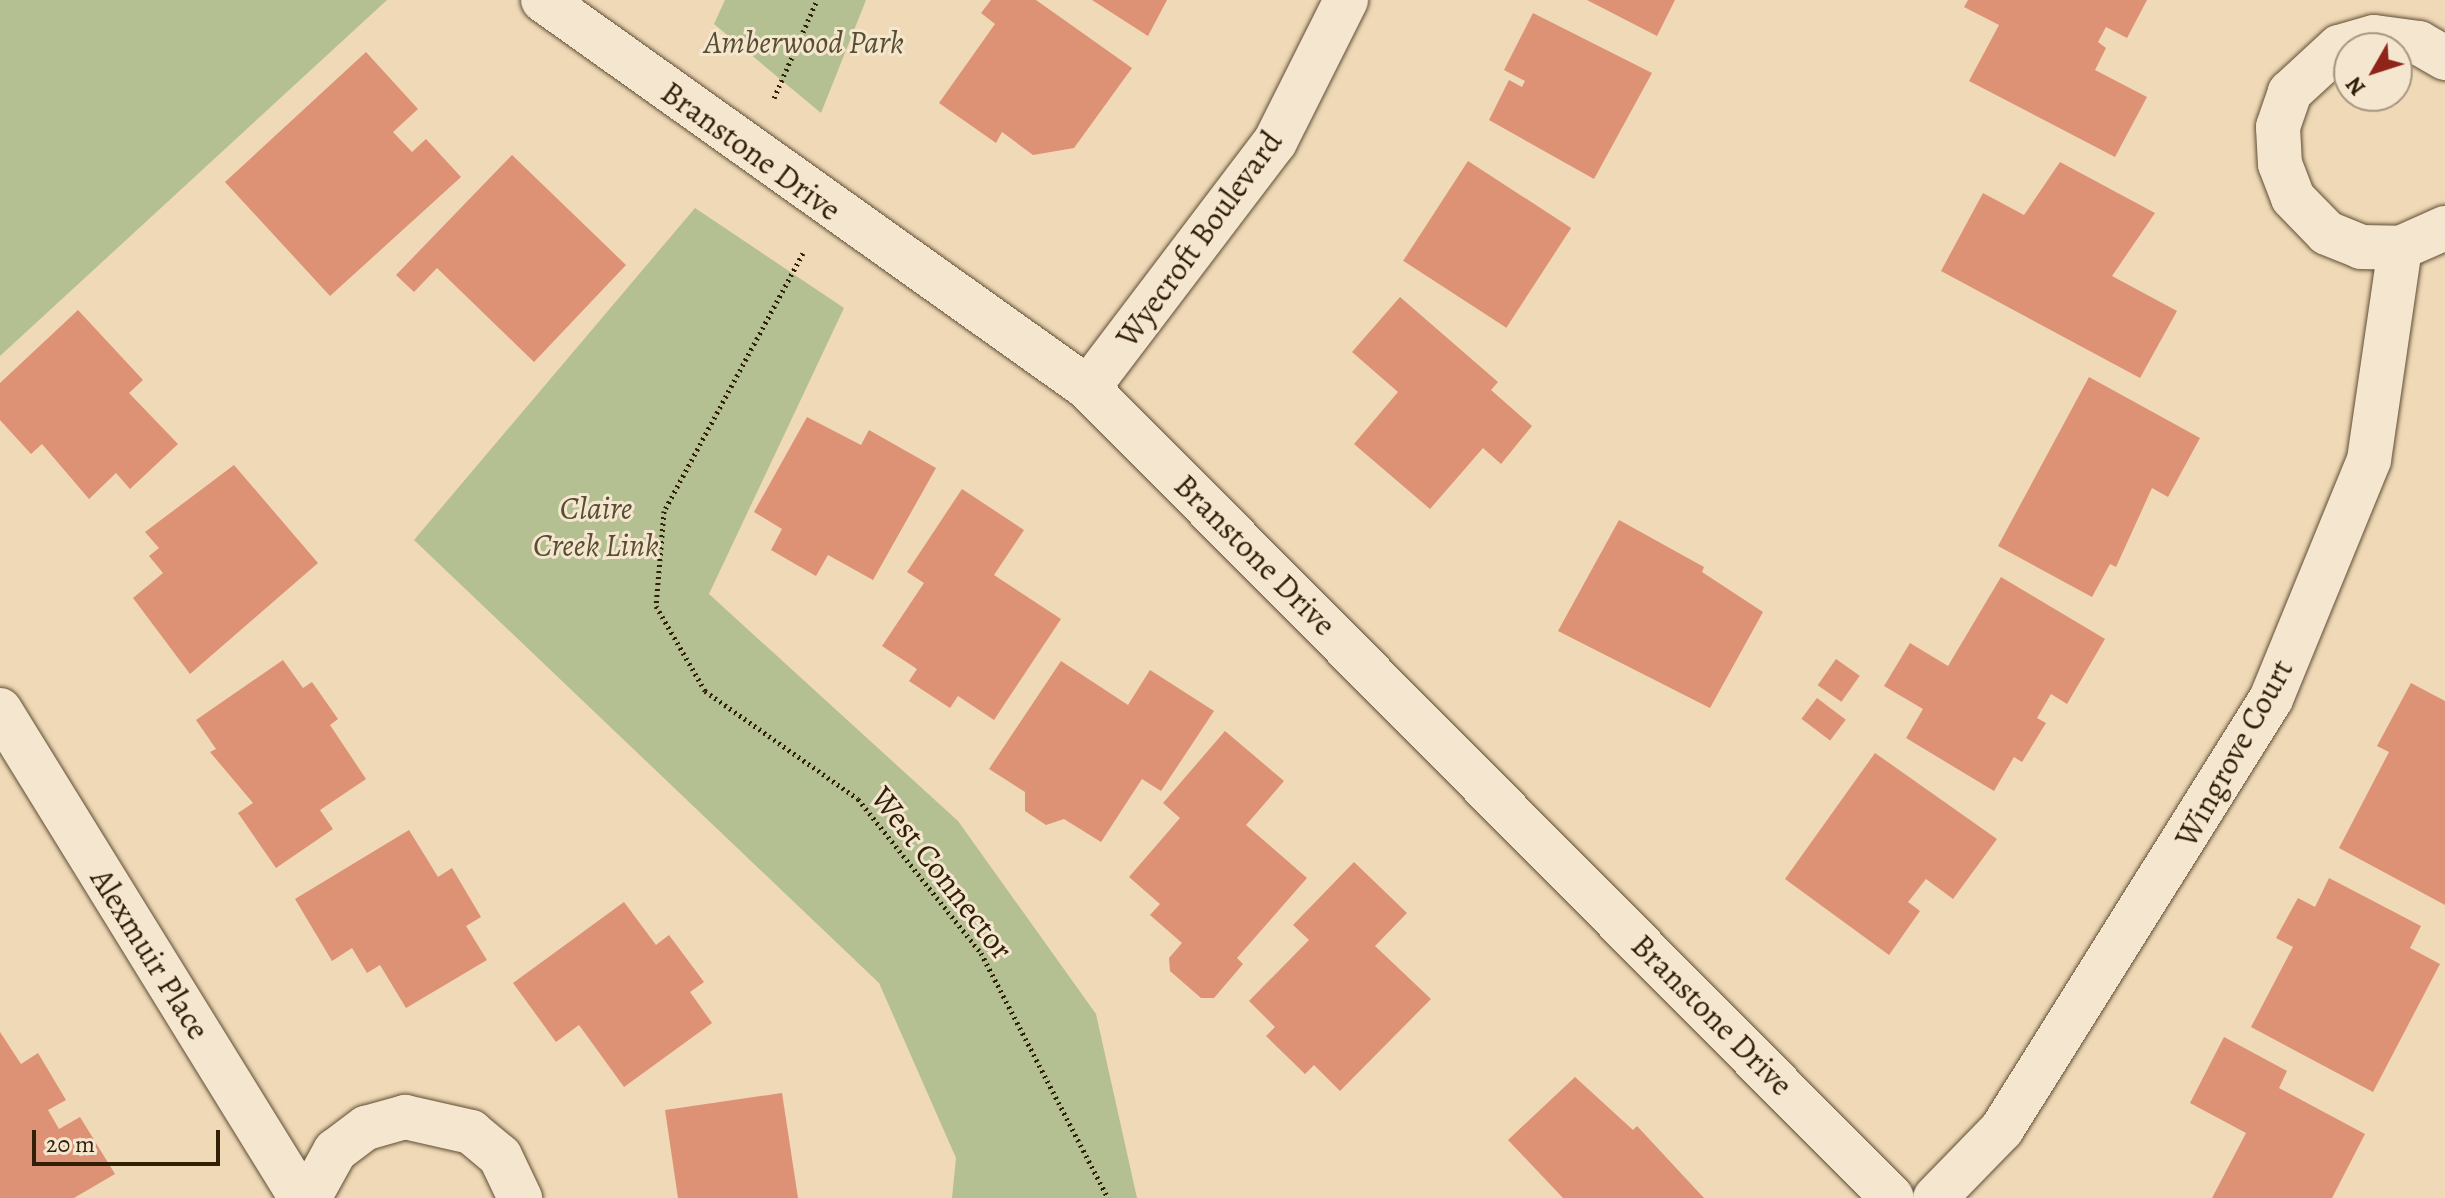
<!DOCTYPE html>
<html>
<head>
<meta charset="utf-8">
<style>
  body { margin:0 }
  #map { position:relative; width:2445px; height:1198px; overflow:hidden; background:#efd9b7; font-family:Alegreya,serif }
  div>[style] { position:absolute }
  .green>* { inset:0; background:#b4c092 }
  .building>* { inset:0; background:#dd9276; transform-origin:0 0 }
  .path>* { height:5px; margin-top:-2.5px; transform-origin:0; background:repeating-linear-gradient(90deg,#311f08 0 2px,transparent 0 6px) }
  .roads { filter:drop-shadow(0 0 2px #604e34) drop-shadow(0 0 2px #604e34) }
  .minor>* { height:44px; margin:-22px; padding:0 22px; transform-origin:22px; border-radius:22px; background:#f5e6d0 }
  span { translate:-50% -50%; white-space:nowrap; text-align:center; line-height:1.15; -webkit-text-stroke:6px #f5e6d0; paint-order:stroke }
  .park-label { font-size:32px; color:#584f31; font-style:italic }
  .street-label { font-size:32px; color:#311f08 }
  .north { position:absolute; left:2333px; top:32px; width:80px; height:80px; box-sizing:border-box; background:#f5e6d0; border:2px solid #a79680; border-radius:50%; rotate:231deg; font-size:22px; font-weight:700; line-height:32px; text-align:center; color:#311f08 }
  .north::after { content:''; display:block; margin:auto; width:28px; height:36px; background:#8f2418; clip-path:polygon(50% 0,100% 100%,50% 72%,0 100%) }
  .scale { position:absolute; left:32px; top:1130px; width:188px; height:36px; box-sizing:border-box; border:4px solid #311f08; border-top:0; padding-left:10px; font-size:24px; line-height:28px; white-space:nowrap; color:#311f08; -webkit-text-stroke:6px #f5e6d0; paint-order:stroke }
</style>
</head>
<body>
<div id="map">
  <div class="green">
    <i style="clip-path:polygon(0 0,387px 0,0 356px)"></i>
    <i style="clip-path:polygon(725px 0,866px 0,821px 113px,714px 24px)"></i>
    <i style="clip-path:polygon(695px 208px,844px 308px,709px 594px,958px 821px,1096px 1014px,1137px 1198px,952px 1198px,956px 1158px,879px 983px,414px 540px)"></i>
  </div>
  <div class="building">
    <i style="clip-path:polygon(991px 0,1036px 0,1132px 68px,1074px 148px,1033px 155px,1002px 132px,996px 143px,939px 103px,995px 24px,981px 13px)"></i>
    <i style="clip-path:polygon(1092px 0,1167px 0,1148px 36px)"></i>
    <i style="clip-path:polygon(1587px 0,1675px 0,1657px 36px)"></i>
    <i style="clip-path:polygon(1968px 0,2147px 0,2127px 38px,2106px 27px,2098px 42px,2106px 48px,2095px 70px,2147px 97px,2115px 157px,1969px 81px,1999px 25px,1964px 7px)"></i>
    <i style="clip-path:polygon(1533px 13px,1652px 73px,1594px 179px,1489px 120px,1509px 80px,1522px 87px,1525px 81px,1504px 70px)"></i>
    <i style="clip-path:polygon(366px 52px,418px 109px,393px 132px,412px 152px,426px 139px,461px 177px,330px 296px,225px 182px)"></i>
    <i style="clip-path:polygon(512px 155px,626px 265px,534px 362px,437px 268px,414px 292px,396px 275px)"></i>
    <i style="left:1468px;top:161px;width:123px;height:119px;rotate:33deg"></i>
    <i style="clip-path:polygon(2060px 162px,2155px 213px,2112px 276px,2177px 311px,2140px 378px,1941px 271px,1983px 193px,2024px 215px)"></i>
    <i style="clip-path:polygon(1400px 297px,1498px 382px,1491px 390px,1532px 426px,1501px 464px,1483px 448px,1430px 509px,1354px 444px,1398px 392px,1352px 352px)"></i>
    <i style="clip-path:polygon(78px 310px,143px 380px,129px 393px,178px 444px,130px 489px,116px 473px,89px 499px,42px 444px,31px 454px,0 420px,0 383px)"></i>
    <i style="clip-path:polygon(2089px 377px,2200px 438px,2168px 497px,2152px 488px,2116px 567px,2110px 564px,2092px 597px,1998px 546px)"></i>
    <i style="clip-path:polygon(807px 417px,861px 445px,869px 430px,936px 468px,873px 580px,828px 555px,816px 576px,771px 550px,782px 529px,754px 512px)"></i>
    <i style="clip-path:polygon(234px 465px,318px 563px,190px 674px,133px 598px,163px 573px,149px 556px,159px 548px,145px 532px)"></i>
    <i style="clip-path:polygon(962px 489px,1024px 530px,994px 575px,1061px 619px,994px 720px,958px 696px,950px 708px,909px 681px,917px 669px,882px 646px,924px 583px,907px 572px)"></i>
    <i style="clip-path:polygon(1619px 520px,1704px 567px,1702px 572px,1763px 612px,1710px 708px,1558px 631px)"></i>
    <i style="clip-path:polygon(2001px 577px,2105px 639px,2067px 704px,2051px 694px,2037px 718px,2046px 723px,2022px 762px,2014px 757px,1994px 791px,1906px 738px,1923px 709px,1884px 686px,1910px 643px,1948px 666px)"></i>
    <i style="left:1836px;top:659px;width:29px;height:32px;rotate:35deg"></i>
    <i style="clip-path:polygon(283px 660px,303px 688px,312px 682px,338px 719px,330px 725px,366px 779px,320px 810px,333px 829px,276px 868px,238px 813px,253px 803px,210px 752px,216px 749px,196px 720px)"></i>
    <i style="clip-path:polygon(1061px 661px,1128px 705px,1150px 670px,1214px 711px,1161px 791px,1142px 779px,1101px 842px,1064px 819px,1046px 825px,1025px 811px,1025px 792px,989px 769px)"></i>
    <i style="clip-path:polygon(2411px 683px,2445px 701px,2445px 905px,2339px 848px,2389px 752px,2377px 746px)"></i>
    <i style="left:1817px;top:698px;width:36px;height:26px;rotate:37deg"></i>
    <i style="clip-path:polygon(1225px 731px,1284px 781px,1246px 825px,1307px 878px,1237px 958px,1243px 964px,1214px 998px,1201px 998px,1170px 971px,1169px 958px,1182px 943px,1150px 915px,1160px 904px,1129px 877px,1180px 818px,1163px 803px)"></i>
    <i style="clip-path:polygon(1875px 753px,1997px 839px,1953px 899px,1926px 879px,1908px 902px,1920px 911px,1889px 955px,1785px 879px)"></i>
    <i style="clip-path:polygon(409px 830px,438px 877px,452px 868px,481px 917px,466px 926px,487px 960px,406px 1008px,380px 965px,367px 973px,352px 948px,332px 961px,295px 899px)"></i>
    <i style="clip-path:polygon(1354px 862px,1407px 913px,1375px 946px,1431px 999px,1340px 1091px,1314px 1065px,1305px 1074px,1266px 1036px,1275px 1027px,1249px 1001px,1309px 940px,1293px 925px)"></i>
    <i style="clip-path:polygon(2329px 878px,2421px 926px,2410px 948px,2440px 964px,2373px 1092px,2251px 1027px,2293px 947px,2276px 938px,2298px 898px,2315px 907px)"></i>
    <i style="clip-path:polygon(624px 902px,656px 945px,669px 935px,704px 982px,690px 992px,712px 1023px,624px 1087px,579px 1025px,556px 1042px,513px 983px)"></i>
    <i style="clip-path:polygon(0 1032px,21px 1064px,38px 1053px,66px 1100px,48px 1110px,59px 1129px,80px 1117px,115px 1174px,74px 1198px,0 1198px)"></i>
    <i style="clip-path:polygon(2224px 1037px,2287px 1071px,2279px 1088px,2365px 1134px,2332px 1198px,2212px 1198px,2246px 1133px,2190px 1103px)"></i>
    <i style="clip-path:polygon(1575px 1077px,1633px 1130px,1637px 1126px,1704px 1198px,1563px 1198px,1508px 1140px)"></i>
    <i style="clip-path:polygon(782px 1093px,798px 1198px,678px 1198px,665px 1110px)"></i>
  </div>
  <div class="path">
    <i style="left:774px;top:98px;width:107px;rotate:-66.3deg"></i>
    <i style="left:803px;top:253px;width:293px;rotate:118.3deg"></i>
    <i style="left:664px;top:511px;width:95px;rotate:94.8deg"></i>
    <i style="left:656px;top:606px;width:98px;rotate:60deg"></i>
    <i style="left:705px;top:691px;width:187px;rotate:35.2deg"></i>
    <i style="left:858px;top:799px;width:197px;rotate:51.4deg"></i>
    <i style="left:981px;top:953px;width:276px;rotate:62.6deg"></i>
  </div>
  <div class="roads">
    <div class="minor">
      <i style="left:543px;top:0;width:669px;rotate:35.45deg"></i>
      <i style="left:1088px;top:388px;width:1141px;rotate:45.21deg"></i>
      <i style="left:2445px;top:58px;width:30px;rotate:-150deg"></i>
      <i style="left:2419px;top:43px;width:45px;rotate:-172.4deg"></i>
      <i style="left:2374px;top:37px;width:36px;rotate:164deg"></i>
      <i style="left:2339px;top:47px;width:67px;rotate:137.4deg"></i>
      <i style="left:2290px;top:92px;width:37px;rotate:109deg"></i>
      <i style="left:2278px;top:127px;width:37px;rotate:87deg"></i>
      <i style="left:2280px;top:164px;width:36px;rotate:69deg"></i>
      <i style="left:2293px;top:198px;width:49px;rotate:45.8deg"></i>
      <i style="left:2327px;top:233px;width:37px;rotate:22deg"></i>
      <i style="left:2361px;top:247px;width:39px;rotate:1deg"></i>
      <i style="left:2400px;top:248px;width:49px;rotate:-24deg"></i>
      <i style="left:1088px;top:388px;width:309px;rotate:-52.8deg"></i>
      <i style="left:1275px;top:142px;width:159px;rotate:-63.4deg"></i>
      <i style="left:0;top:710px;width:573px;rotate:58.33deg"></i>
      <i style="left:309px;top:1198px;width:54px;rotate:-61deg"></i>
      <i style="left:335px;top:1151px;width:39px;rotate:-37deg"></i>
      <i style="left:366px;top:1128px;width:41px;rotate:-15.8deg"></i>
      <i style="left:405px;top:1117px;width:68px;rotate:12.8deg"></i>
      <i style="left:471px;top:1132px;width:38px;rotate:40deg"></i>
      <i style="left:500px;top:1156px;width:47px;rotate:64.5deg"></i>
      <i style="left:1935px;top:1198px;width:96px;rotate:-45.8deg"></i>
      <i style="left:2002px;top:1129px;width:507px;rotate:-57.97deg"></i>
      <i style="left:2271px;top:699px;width:258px;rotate:-67.7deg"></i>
      <i style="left:2369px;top:460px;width:214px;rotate:-81.7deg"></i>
    </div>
  </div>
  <div class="park-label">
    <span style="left:804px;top:42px">Amberwood Park</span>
    <span style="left:596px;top:527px">Claire<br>Creek Link</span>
  </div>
  <div class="street-label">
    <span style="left:751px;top:151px;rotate:36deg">Branstone Drive</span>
    <span style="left:1199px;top:239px;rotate:-54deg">Wyecroft Boulevard</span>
    <span style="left:1255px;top:555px;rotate:45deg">Branstone Drive</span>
    <span style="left:2234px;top:753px;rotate:-61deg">Wingrove Court</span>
    <span style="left:942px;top:873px;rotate:52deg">West Connector</span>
    <span style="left:150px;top:954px;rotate:58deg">Alexmuir Place</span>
    <span style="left:1712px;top:1015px;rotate:45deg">Branstone Drive</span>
  </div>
  <div class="north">N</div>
  <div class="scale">20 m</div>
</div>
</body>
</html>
